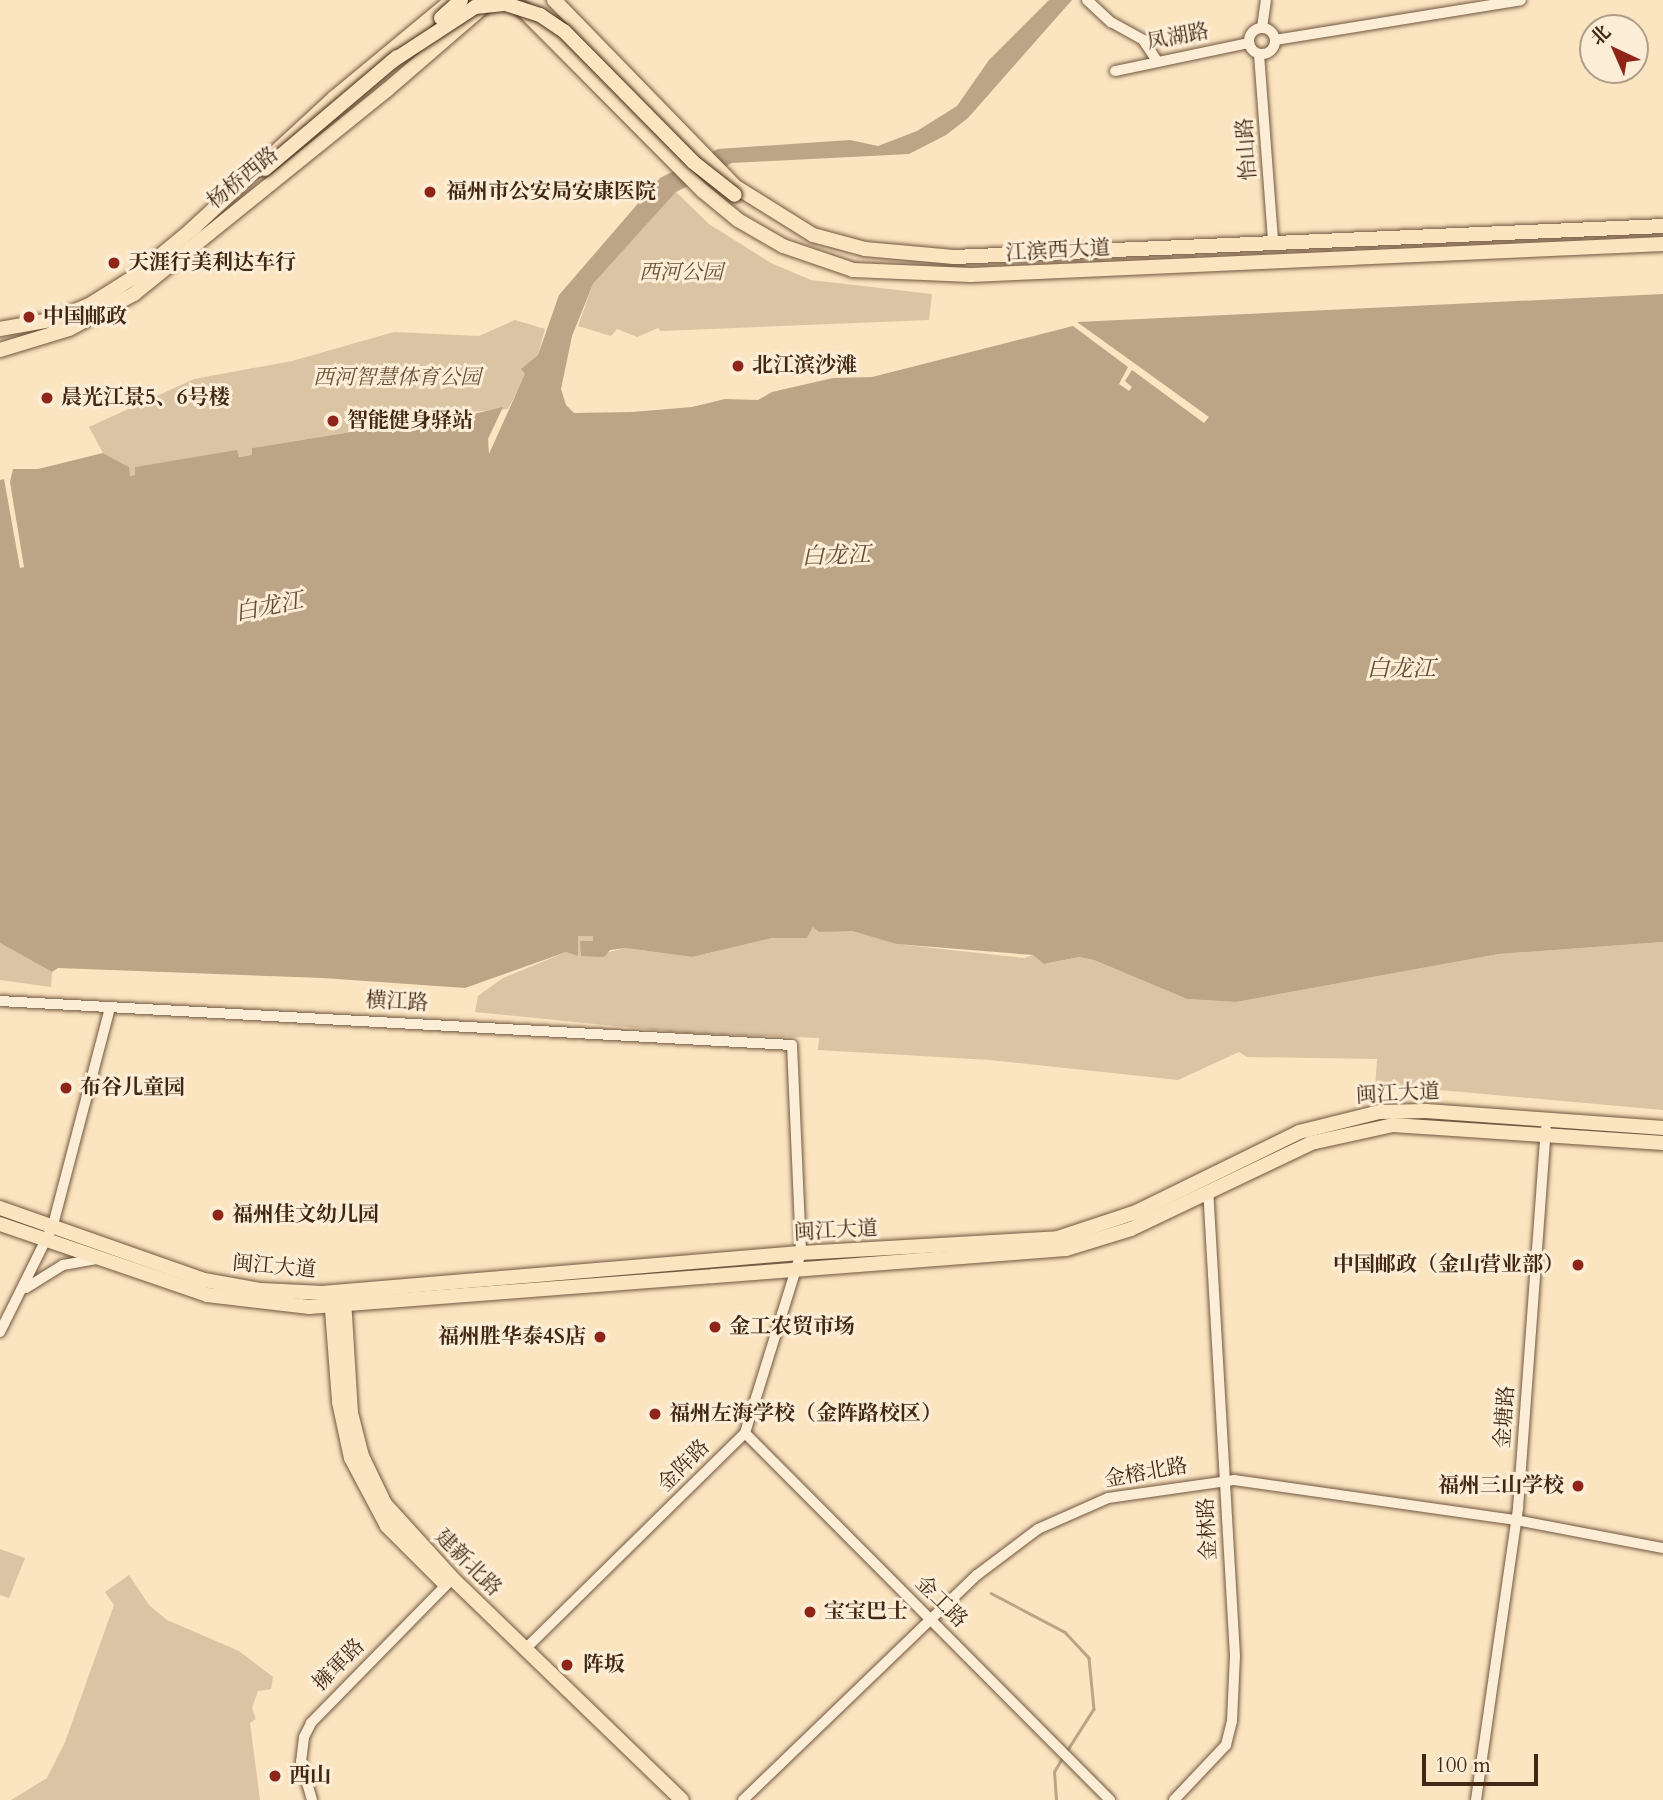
<!DOCTYPE html>
<html>
<head>
<meta charset="utf-8">
<style>
  body { margin:0 }
  #map { position:relative; width:1663px; height:1800px; overflow:hidden; background:#fbe4c0; font-family:Cardo,"Noto Serif SC",serif }
  div>[style] { position:absolute }
  .green>* { inset:0; background:#dbc4a3 }
  .water>* { inset:0; background:#bca486 }
  .stream>* { height:2.5px; margin:-1.25px; padding:0 1.25px; transform-origin:1.25px; border-radius:1.25px; background:#bca486 }
  .roads { filter:drop-shadow(0 0 2px #70563f) drop-shadow(0 0 2px #70563f) }
  .minor>* { height:10px; margin:-5px; padding:0 5px; transform-origin:5px; border-radius:5px; background:#fcedd6 }
  .minor>.ring { margin:-5px; padding:0; box-sizing:content-box; background:none; border:10px solid #fcedd6; border-radius:50% }
  .major>* { height:14px; margin:-7px; padding:0 7px; transform-origin:7px; border-radius:7px; background:#fbe4c0 }
  .bridges { filter:drop-shadow(0 0 2px #412714) drop-shadow(0 0 2px #412714) }
  .major-bridge>* { height:14px; margin:-7px; padding:0 7px; transform-origin:7px; border-radius:7px; background:#fbe4c0 }
  .dots>* { width:19px; height:19px; translate:-50% -50%; box-sizing:border-box; border:4px solid #fcedd6; border-radius:50% }
  span { translate:-50% -50%; white-space:nowrap; text-align:center; line-height:1.15; -webkit-text-stroke:6px #fcedd6; paint-order:stroke }
  .street-label { font-size:21px; color:#412714 }
  .poi-label { font-size:21px; color:#412714; font-weight:700 }
  .left { translate:0 -50%; text-align:left }
  .right { translate:-100% -50%; text-align:right }
  .park-label { font-size:21px; color:#684e38; font-style:italic }
  .water-label { font-size:23px; color:#664c36; font-style:italic }
  .north { position:absolute; left:1579px; top:14px; width:70px; height:70px; box-sizing:border-box; background:#fcedd6; border:2px solid #b19e88; border-radius:50%; rotate:316deg; font-size:19px; font-weight:700; line-height:28px; text-align:center; color:#412714 }
  .north::after { content:''; display:block; margin:auto; width:24px; height:32px; background:#8f2418; clip-path:polygon(50% 0,100% 100%,50% 72%,0 100%) }
  .scale { position:absolute; left:1422px; top:1754px; width:116px; height:32px; box-sizing:border-box; border:4px solid #412714; border-top:0; padding-left:9px; font-size:21px; line-height:24px; white-space:nowrap; color:#412714; -webkit-text-stroke:5px #fcedd6; paint-order:stroke }
</style>
</head>
<body>
<div id="map">
  <div class="green">
    <i style="clip-path:polygon(676px 192px,709px 224px,771px 263px,811px 280px,932px 294px,929px 320px,661px 331px,658px 328px,637px 337px,617px 329px,611px 336px,578px 326px,593px 284px)"></i>
    <i style="clip-path:polygon(515px 320px,545px 329px,538px 355px,522px 369px,526px 374px,508px 409px,469px 412px,461px 420px,423px 426px,406px 423px,252px 448px,253px 455px,238px 457px,237px 451px,135px 467px,135px 475px,129px 476px,129px 467px,103px 453px,89px 427px,194px 379px,292px 361px,394px 332px,479px 336px)"></i>
    <i style="clip-path:polygon(813px 927px,852px 931px,896px 944px,1024px 958px,1033px 955px,1045px 964px,1079px 957px,1094px 960px,1187px 999px,1236px 1002px,1499px 954px,1663px 942px,1663px 1110px,1417px 1088px,1375px 1089px,1377px 1059px,1247px 1057px,1239px 1052px,1178px 1080px,990px 1060px,818px 1050px,819px 1038px,686px 1033px,475px 1012px,478px 996px,503px 978px,566px 952px,578px 936px,593px 936px,605px 953px,626px 948px,692px 957px,772px 938px,807px 938px)"></i>
    <i style="clip-path:polygon(0 943px,52px 972px,51px 987px,0 980px)"></i>
    <i style="clip-path:polygon(0 1549px,25px 1558px,9px 1598px,0 1595px)"></i>
    <i style="clip-path:polygon(129px 1575px,149px 1605px,167px 1620px,239px 1651px,273px 1677px,271px 1689px,258px 1691px,252px 1708px,256px 1719px,250px 1723px,260px 1800px,11px 1800px,47px 1778px,65px 1742px,114px 1605px,105px 1592px)"></i>
  </div>
  <div class="water">
    <i style="clip-path:polygon(1049px 0,1072px 0,968px 118px,946px 135px,909px 154px,732px 163px,676px 192px,593px 284px,572px 336px,561px 389px,566px 405px,574px 413px,632px 412px,692px 407px,725px 399px,758px 400px,772px 392px,833px 378px,872px 377px,1073px 326px,1128px 367px,1119px 384px,1129px 391px,1132px 387px,1125px 381px,1132px 370px,1204px 423px,1209px 417px,1077px 322px,1663px 294px,1663px 942px,1499px 954px,1236px 1002px,1187px 999px,1094px 960px,1079px 957px,1044px 964px,1033px 955px,896px 944px,852px 931px,819px 932px,813px 927px,807px 938px,772px 938px,692px 957px,626px 948px,610px 950px,604px 957px,581px 956px,580px 941px,593px 941px,593px 936px,578px 936px,578px 956px,566px 952px,465px 988px,323px 978px,58px 968px,52px 972px,0 943px,0 480px,4px 479px,20px 568px,24px 567px,10px 482px,13px 469px,38px 469px,103px 453px,129px 467px,130px 476px,135px 475px,135px 467px,237px 450px,239px 457px,252px 455px,252px 448px,406px 423px,423px 426px,503px 407px,488px 439px,489px 454px,525px 374px,521px 369px,538px 355px,559px 295px,660px 178px,718px 149px,850px 140px,878px 146px,917px 131px,957px 106px,989px 60px)"></i>
  </div>
  <div class="stream">
    <i style="left:991px;top:1593px;width:84px;rotate:27.8deg"></i>
    <i style="left:1065px;top:1632px;width:35px;rotate:47deg"></i>
    <i style="left:1089px;top:1658px;width:51px;rotate:84.4deg"></i>
    <i style="left:1094px;top:1709px;width:52px;rotate:122.5deg"></i>
    <i style="left:1056px;top:1800px;width:28px;rotate:-94deg"></i>
    <i style="left:1054px;top:1772px;width:16px;rotate:-60deg"></i>
  </div>
  <div class="roads">
    <div class="minor">
      <i style="left:1087px;top:0;width:33px;rotate:43deg"></i>
      <i style="left:1111px;top:22px;width:37px;rotate:29deg"></i>
      <i style="left:1143px;top:40px;width:25px;rotate:56deg"></i>
      <i style="left:1262px;top:28px;width:28px;rotate:-82deg"></i>
      <i class="ring" style="left:1249px;top:28px;width:16px;height:16px"></i>
      <i style="left:1275px;top:40px;width:249px;rotate:-9.2deg"></i>
      <i style="left:1259px;top:54px;width:189px;rotate:85.7deg"></i>
      <i style="left:1115px;top:71px;width:137px;rotate:-11.8deg"></i>
      <i style="left:0;top:1001px;width:793px;rotate:3.18deg"></i>
      <i style="left:792px;top:1045px;width:208px;rotate:87.5deg"></i>
      <i style="left:801px;top:1253px;width:189px;rotate:107.3deg"></i>
      <i style="left:745px;top:1433px;width:308px;rotate:135.5deg"></i>
      <i style="left:26px;top:1288px;width:44px;rotate:-31.9deg"></i>
      <i style="left:63px;top:1265px;width:35px;rotate:-10deg"></i>
      <i style="left:0;top:1332px;width:119px;rotate:-63.6deg"></i>
      <i style="left:53px;top:1225px;width:224px;rotate:-75.3deg"></i>
      <i style="left:745px;top:1433px;width:518px;rotate:45.16deg"></i>
      <i style="left:312px;top:1800px;width:40px;rotate:-106deg"></i>
      <i style="left:301px;top:1762px;width:25px;rotate:-83deg"></i>
      <i style="left:304px;top:1737px;width:16px;rotate:-63deg"></i>
      <i style="left:311px;top:1723px;width:200px;rotate:-45.6deg"></i>
      <i style="left:743px;top:1800px;width:325px;rotate:-43.9deg"></i>
      <i style="left:977px;top:1575px;width:76px;rotate:-37deg"></i>
      <i style="left:1038px;top:1529px;width:77px;rotate:-23.9deg"></i>
      <i style="left:1108px;top:1498px;width:127px;rotate:-8.1deg"></i>
      <i style="left:1234px;top:1480px;width:285px;rotate:8.1deg"></i>
      <i style="left:1516px;top:1520px;width:150px;rotate:10.8deg"></i>
      <i style="left:1174px;top:1800px;width:76px;rotate:-46.6deg"></i>
      <i style="left:1226px;top:1745px;width:25px;rotate:-76deg"></i>
      <i style="left:1232px;top:1721px;width:65px;rotate:-87.4deg"></i>
      <i style="left:1235px;top:1656px;width:465px;rotate:-93.3deg"></i>
      <i style="left:1476px;top:1800px;width:295px;rotate:-81.8deg"></i>
      <i style="left:1518px;top:1508px;width:380px;rotate:-85.8deg"></i>
    </div>
    <div class="major">
      <i style="left:554px;top:0;width:261px;rotate:45.8deg"></i>
      <i style="left:736px;top:187px;width:91px;rotate:31.9deg"></i>
      <i style="left:813px;top:235px;width:54px;rotate:15.1deg"></i>
      <i style="left:865px;top:249px;width:89px;rotate:5.1deg"></i>
      <i style="left:954px;top:257px;width:710px;rotate:-2.5deg"></i>
      <i style="left:521px;top:8px;width:258px;rotate:45.2deg"></i>
      <i style="left:703px;top:191px;width:45px;rotate:39.6deg"></i>
      <i style="left:738px;top:220px;width:52px;rotate:30deg"></i>
      <i style="left:783px;top:246px;width:74px;rotate:18.9deg"></i>
      <i style="left:853px;top:270px;width:118px;rotate:2.4deg"></i>
      <i style="left:971px;top:275px;width:693px;rotate:-2.57deg"></i>
      <i style="left:191px;top:230px;width:195px;rotate:-42.7deg"></i>
      <i style="left:334px;top:98px;width:153px;rotate:-39.7deg"></i>
      <i style="left:0;top:329px;width:57px;rotate:-10.1deg"></i>
      <i style="left:56px;top:319px;width:38px;rotate:-23deg"></i>
      <i style="left:91px;top:304px;width:54px;rotate:-32.2deg"></i>
      <i style="left:137px;top:275px;width:77px;rotate:-39.7deg"></i>
      <i style="left:0;top:350px;width:72px;rotate:-16.9deg"></i>
      <i style="left:69px;top:329px;width:74px;rotate:-28.3deg"></i>
      <i style="left:134px;top:294px;width:325px;rotate:-38.9deg"></i>
      <i style="left:387px;top:90px;width:128px;rotate:-40.9deg"></i>
      <i style="left:0;top:1208px;width:216px;rotate:19.4deg"></i>
      <i style="left:204px;top:1280px;width:58px;rotate:10deg"></i>
      <i style="left:261px;top:1290px;width:62px;rotate:2.8deg"></i>
      <i style="left:323px;top:1293px;width:480px;rotate:-4.8deg"></i>
      <i style="left:801px;top:1253px;width:257px;rotate:-3.3deg"></i>
      <i style="left:1058px;top:1238px;width:82px;rotate:-18.4deg"></i>
      <i style="left:1136px;top:1212px;width:182px;rotate:-26.1deg"></i>
      <i style="left:1299px;top:1132px;width:83px;rotate:-13.9deg"></i>
      <i style="left:1380px;top:1112px;width:46px;rotate:-1.2deg"></i>
      <i style="left:1426px;top:1111px;width:238px;rotate:4.1deg"></i>
      <i style="left:0;top:1224px;width:219px;rotate:18.9deg"></i>
      <i style="left:207px;top:1295px;width:103px;rotate:6.7deg"></i>
      <i style="left:309px;top:1307px;width:759px;rotate:-4.38deg"></i>
      <i style="left:1066px;top:1249px;width:68px;rotate:-17.1deg"></i>
      <i style="left:1131px;top:1229px;width:199px;rotate:-25.5deg"></i>
      <i style="left:1311px;top:1143px;width:84px;rotate:-12.4deg"></i>
      <i style="left:1393px;top:1125px;width:271px;rotate:3.8deg"></i>
      <i style="left:331px;top:1297px;width:105px;rotate:85.6deg"></i>
      <i style="left:339px;top:1402px;width:57px;rotate:77.9deg"></i>
      <i style="left:351px;top:1458px;width:77px;rotate:62.1deg"></i>
      <i style="left:387px;top:1526px;width:79px;rotate:45deg"></i>
      <i style="left:344px;top:1299px;width:114px;rotate:86.5deg"></i>
      <i style="left:351px;top:1413px;width:44px;rotate:75.7deg"></i>
      <i style="left:362px;top:1456px;width:53px;rotate:64.4deg"></i>
      <i style="left:385px;top:1504px;width:101px;rotate:47.8deg"></i>
      <i style="left:453px;top:1579px;width:318px;rotate:44deg"></i>
    </div>
  </div>
  <div class="bridges">
    <div class="major-bridge">
      <i style="left:441px;top:18px;width:27px;rotate:-42deg"></i>
      <i style="left:391px;top:62px;width:100px;rotate:-33.2deg"></i>
      <i style="left:475px;top:7px;width:31px;rotate:-6deg"></i>
      <i style="left:506px;top:4px;width:36px;rotate:18deg"></i>
      <i style="left:540px;top:15px;width:29px;rotate:34deg"></i>
      <i style="left:564px;top:31px;width:184px;rotate:45.4deg"></i>
      <i style="left:693px;top:162px;width:53px;rotate:38.2deg"></i>
      <i style="left:265px;top:169px;width:173px;rotate:-40.3deg"></i>
    </div>
  </div>
  <div class="dots">
    <i style="left:430px;top:192px;background:#8f2418"></i>
    <i style="left:114px;top:263px;background:#8f2418"></i>
    <i style="left:29px;top:317px;background:#8f2418"></i>
    <i style="left:738px;top:366px;background:#8f2418"></i>
    <i style="left:47px;top:398px;background:#8f2418"></i>
    <i style="left:333px;top:421px;background:#8f2418"></i>
    <i style="left:66px;top:1088px;background:#8f2418"></i>
    <i style="left:218px;top:1215px;background:#8f2418"></i>
    <i style="left:1578px;top:1265px;background:#8f2418"></i>
    <i style="left:715px;top:1327px;background:#8f2418"></i>
    <i style="left:600px;top:1337px;background:#8f2418"></i>
    <i style="left:655px;top:1414px;background:#8f2418"></i>
    <i style="left:1578px;top:1486px;background:#8f2418"></i>
    <i style="left:810px;top:1612px;background:#8f2418"></i>
    <i style="left:567px;top:1665px;background:#8f2418"></i>
    <i style="left:275px;top:1776px;background:#8f2418"></i>
  </div>
  <div class="street-label">
    <span style="left:1178px;top:37px;rotate:-11deg">凤湖路</span>
    <span style="left:1247px;top:149px;rotate:-94deg">怡山路</span>
    <span style="left:243px;top:178px;rotate:-39deg">杨桥西路</span>
    <span style="left:1058px;top:251px;rotate:-3deg">江滨西大道</span>
    <span style="left:397px;top:1002px;rotate:3deg">横江路</span>
    <span style="left:1398px;top:1094px;rotate:-3deg">闽江大道</span>
    <span style="left:836px;top:1231px;rotate:-3deg">闽江大道</span>
    <span style="left:274px;top:1267px;rotate:5deg">闽江大道</span>
    <span style="left:1505px;top:1417px;rotate:-86deg">金塘路</span>
    <span style="left:684px;top:1466px;rotate:-45deg">金阵路</span>
    <span style="left:1146px;top:1473px;rotate:-10deg">金榕北路</span>
    <span style="left:1208px;top:1529px;rotate:-93deg">金林路</span>
    <span style="left:468px;top:1563px;rotate:45deg">建新北路</span>
    <span style="left:941px;top:1602px;rotate:45deg">金工路</span>
    <span style="left:339px;top:1665px;rotate:-45deg">擁軍路</span>
  </div>
  <div class="poi-label">
    <span class="left" style="left:446px;top:192px">福州市公安局安康医院</span>
    <span class="left" style="left:128px;top:263px">天涯行美利达车行</span>
    <span class="left" style="left:43px;top:317px">中国邮政</span>
    <span class="left" style="left:752px;top:366px">北江滨沙滩</span>
    <span class="left" style="left:61px;top:398px">晨光江景5、6号楼</span>
    <span class="left" style="left:347px;top:421px">智能健身驿站</span>
    <span class="left" style="left:80px;top:1088px">布谷儿童园</span>
    <span class="left" style="left:232px;top:1215px">福州佳文幼儿园</span>
    <span class="right" style="left:1564px;top:1265px">中国邮政（金山营业部）</span>
    <span class="left" style="left:729px;top:1327px">金工农贸市场</span>
    <span class="right" style="left:586px;top:1337px">福州胜华泰4S店</span>
    <span class="left" style="left:669px;top:1414px">福州左海学校（金阵路校区）</span>
    <span class="right" style="left:1564px;top:1486px">福州三山学校</span>
    <span class="left" style="left:824px;top:1612px">宝宝巴士</span>
    <span class="left" style="left:583px;top:1665px">阵坂</span>
    <span class="left" style="left:289px;top:1776px">西山</span>
  </div>
  <div class="park-label">
    <span style="left:681px;top:273px">西河公园</span>
    <span style="left:397px;top:378px">西河智慧体育公园</span>
  </div>
  <div class="water-label">
    <span style="left:836px;top:556px;rotate:-2deg">白龙江</span>
    <span style="left:269px;top:607px;rotate:-11deg">白龙江</span>
    <span style="left:1401px;top:669px">白龙江</span>
  </div>
  <div class="north">北</div>
  <div class="scale">100 m</div>
</div>
</body>
</html>
